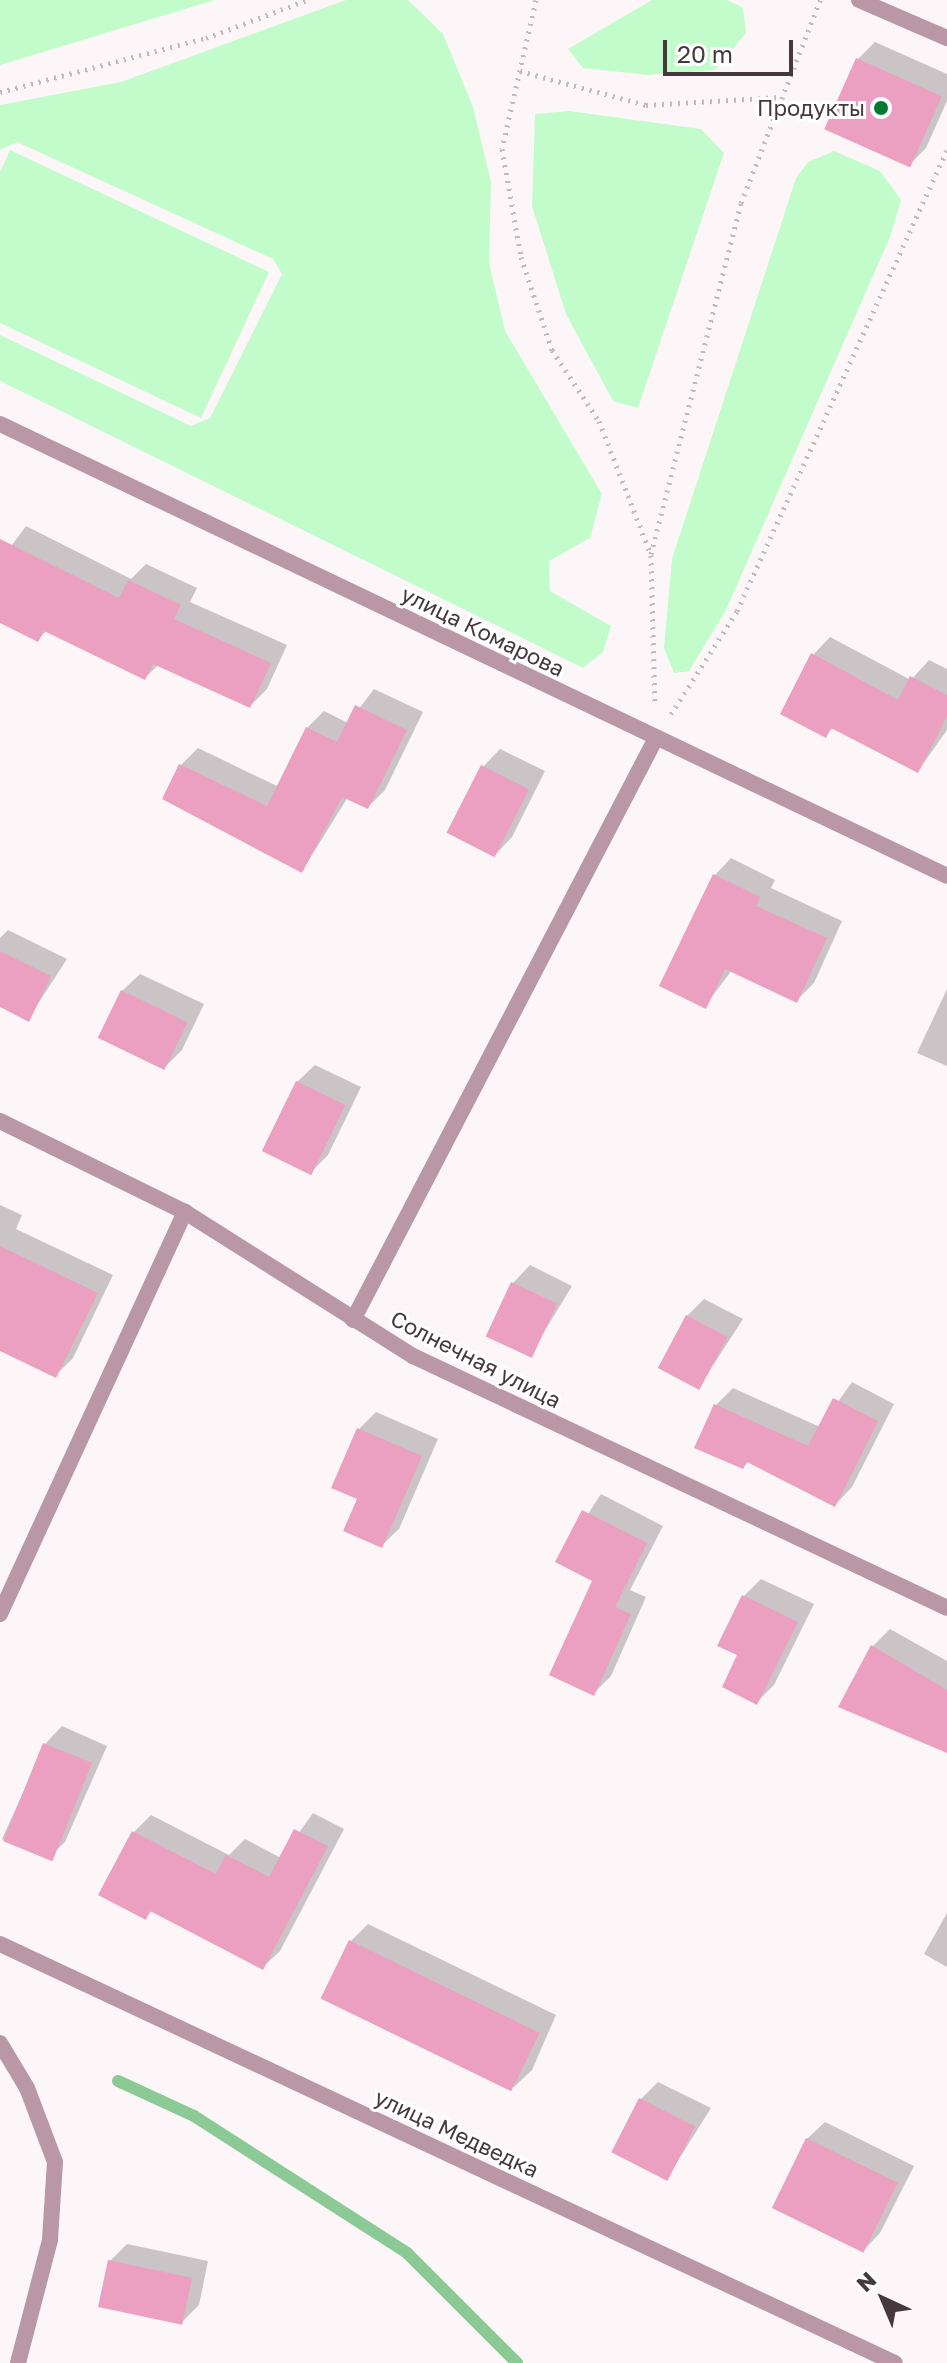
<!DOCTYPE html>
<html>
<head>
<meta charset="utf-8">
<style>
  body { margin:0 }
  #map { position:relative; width:947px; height:2363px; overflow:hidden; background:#fdf6f9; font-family:"Golos Text",sans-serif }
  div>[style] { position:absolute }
  .green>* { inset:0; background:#c2fcca }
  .shadow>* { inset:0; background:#0003 }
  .stream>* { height:12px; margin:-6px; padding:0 6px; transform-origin:6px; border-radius:6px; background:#8bca94 }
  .building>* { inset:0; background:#eb9fc1; transform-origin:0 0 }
  .path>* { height:5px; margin-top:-2.5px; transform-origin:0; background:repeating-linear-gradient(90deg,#c2babd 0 2px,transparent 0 8px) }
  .service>* { height:16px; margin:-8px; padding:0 8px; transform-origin:8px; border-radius:8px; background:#b997a5 }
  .minor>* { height:16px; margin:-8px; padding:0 8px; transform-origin:8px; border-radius:8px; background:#b997a5 }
  .dots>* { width:22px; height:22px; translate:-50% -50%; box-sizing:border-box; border:4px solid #fff; border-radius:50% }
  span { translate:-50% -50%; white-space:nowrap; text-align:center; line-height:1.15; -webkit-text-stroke:6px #fff; paint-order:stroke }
  .poi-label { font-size:22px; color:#45393e }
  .right { translate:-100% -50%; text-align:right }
  .street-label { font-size:22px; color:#45393e }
  .north { position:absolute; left:843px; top:2259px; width:80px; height:80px; -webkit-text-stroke:6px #fff; paint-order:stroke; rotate:316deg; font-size:22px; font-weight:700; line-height:32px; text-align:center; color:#45393e }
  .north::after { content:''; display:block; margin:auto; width:28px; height:36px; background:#45393e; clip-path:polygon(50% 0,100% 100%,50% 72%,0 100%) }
  .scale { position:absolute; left:663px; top:40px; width:130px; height:36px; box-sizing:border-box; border:4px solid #45393e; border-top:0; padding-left:10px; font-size:24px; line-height:28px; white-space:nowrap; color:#45393e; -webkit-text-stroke:6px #fff; paint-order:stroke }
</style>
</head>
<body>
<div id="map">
  <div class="green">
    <i style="clip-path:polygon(0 0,215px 0,0 65px)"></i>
    <i style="clip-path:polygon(346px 0,408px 0,443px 34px,473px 107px,491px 182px,489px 263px,505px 331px,602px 494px,590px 538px,549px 561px,550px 591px,611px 626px,603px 652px,583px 668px,0 381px,0 335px,191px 426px,210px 418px,282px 274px,273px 259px,17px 142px,0 150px,0 105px,121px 82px)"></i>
    <i style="clip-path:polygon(652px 0,727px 0,743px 8px,746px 33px,715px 70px,648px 75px,583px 68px,568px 49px)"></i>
    <i style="clip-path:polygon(569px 111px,701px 129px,724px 153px,638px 408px,613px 401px,566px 314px,532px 206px,535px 114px)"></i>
    <i style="clip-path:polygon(10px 150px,269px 272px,201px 418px,0 323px,0 172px)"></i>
    <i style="clip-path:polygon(834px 151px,880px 171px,901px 200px,890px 237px,726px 610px,689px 671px,674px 673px,664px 648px,672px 559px,796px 178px,808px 162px)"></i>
  </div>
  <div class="shadow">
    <i style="clip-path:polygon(875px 42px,947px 74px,947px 101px,926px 148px,909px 165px,827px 129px,858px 59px)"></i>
    <i style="clip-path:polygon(26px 526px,131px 579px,146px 564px,197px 588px,190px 602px,287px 645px,267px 689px,250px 706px,158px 665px,145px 678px,47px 630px,38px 640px,0 621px,0 561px)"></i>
    <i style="clip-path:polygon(830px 637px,911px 680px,929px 660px,947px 669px,947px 730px,918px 771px,834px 727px,826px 735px,813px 655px)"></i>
    <i style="clip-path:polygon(374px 689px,423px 712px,385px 790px,368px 807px,348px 797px,302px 871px,181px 765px,198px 748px,279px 787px,307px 728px,324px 711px,348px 723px)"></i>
    <i style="clip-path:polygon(500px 749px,545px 771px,512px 837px,495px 855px,483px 767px)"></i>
    <i style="clip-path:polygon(731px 858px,775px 880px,771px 888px,842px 921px,814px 983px,797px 1000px,732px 970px,705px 1006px,714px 876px)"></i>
    <i style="clip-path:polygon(8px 930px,67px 959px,28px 1019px,0 1005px,0 938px)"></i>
    <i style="clip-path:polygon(140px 974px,204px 1004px,182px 1050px,165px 1067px,122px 991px)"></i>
    <i style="clip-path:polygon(947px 989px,947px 1066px,917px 1053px)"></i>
    <i style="clip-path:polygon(315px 1065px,361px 1087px,328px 1155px,311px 1172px,297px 1082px)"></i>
    <i style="clip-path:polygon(0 1205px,22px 1215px,16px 1229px,113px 1275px,73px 1358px,56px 1375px,0 1323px)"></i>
    <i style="clip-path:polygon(530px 1265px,572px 1286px,530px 1355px,488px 1335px,513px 1283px)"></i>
    <i style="clip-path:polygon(704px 1299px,743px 1319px,699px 1387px,687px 1316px)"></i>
    <i style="clip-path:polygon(852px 1382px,894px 1404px,852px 1487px,835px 1505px,749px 1461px,743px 1467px,716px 1405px,733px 1388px,820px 1427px)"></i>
    <i style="clip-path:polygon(376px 1412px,438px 1439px,399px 1529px,381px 1546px,360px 1498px,359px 1429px)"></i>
    <i style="clip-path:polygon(601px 1494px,663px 1526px,630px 1590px,646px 1597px,611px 1676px,594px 1693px,594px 1580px,557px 1561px)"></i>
    <i style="clip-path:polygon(761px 1579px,814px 1604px,774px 1685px,757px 1702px,739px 1654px,744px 1596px)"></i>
    <i style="clip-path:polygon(890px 1629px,947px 1661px,947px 1752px,873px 1646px)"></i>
    <i style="clip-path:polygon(62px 1726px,107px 1746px,65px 1842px,47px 1859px,2px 1839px,45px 1744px)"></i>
    <i style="clip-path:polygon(313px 1813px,344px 1829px,280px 1951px,262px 1968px,153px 1910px,146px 1917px,134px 1832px,151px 1815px,229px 1855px,245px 1839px,281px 1858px)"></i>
    <i style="clip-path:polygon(947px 1913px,947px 1967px,924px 1954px)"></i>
    <i style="clip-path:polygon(368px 1924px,556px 2015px,532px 2070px,514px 2087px,351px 1941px)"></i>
    <i style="clip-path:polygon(658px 2082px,711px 2108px,667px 2178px,641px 2099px)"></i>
    <i style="clip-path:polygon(825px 2122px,914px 2166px,880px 2233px,863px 2251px,807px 2139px)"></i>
    <i style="clip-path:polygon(127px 2244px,208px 2261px,199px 2305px,182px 2322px,110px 2261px)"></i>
  </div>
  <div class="stream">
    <i style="left:118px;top:2081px;width:84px;rotate:24.7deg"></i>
    <i style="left:194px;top:2116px;width:253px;rotate:32.7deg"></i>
    <i style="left:407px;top:2253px;width:156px;rotate:45deg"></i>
  </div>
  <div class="building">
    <i style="left:856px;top:58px;width:94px;height:78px;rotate:24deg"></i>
    <i style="clip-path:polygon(0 539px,119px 598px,128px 580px,181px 605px,174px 619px,271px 663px,250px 708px,153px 664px,145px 680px,44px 631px,38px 642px,0 623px)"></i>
    <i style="clip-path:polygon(811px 653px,898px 700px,910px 676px,947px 695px,947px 716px,918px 773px,831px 728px,826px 738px,780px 714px)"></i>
    <i style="clip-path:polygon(355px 705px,407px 730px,368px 809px,342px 797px,302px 873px,162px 799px,179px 764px,267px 806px,306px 727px,337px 742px)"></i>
    <i style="left:481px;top:765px;width:54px;height:76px;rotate:27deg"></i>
    <i style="clip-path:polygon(713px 874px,760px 897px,756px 906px,827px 938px,797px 1003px,725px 969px,706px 1009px,659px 986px)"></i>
    <i style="clip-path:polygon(0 951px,51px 976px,29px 1022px,0 1007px)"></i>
    <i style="left:121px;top:990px;width:74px;height:53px;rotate:26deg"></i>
    <i style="left:296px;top:1081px;width:55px;height:78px;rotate:26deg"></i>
    <i style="clip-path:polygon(0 1246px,98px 1293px,56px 1378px,0 1351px)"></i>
    <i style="left:511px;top:1282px;width:51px;height:60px;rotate:25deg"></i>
    <i style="left:686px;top:1315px;width:47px;height:60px;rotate:28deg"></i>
    <i style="clip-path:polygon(833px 1398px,878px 1421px,835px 1507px,747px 1462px,743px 1469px,694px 1448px,714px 1404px,808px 1446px)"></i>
    <i style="clip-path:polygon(357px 1428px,422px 1456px,382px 1548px,343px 1531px,357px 1499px,331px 1488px)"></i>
    <i style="clip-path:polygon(582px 1510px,647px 1543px,615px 1607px,631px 1614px,594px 1696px,549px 1675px,592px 1581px,555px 1562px)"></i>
    <i style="clip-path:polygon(742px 1595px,798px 1622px,757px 1705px,722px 1687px,737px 1655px,717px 1646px)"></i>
    <i style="clip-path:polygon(871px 1645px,947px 1690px,947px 1753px,838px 1707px)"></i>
    <i style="left:43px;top:1743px;width:53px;height:106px;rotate:22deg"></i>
    <i style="clip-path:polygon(294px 1829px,328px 1846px,263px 1970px,150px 1911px,146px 1920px,98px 1895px,132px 1831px,216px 1874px,226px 1855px,269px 1877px)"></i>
    <i style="left:349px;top:1940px;width:212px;height:65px;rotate:26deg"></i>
    <i style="left:639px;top:2098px;width:63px;height:61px;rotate:27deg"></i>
    <i style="left:806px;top:2138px;width:102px;height:78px;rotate:26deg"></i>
    <i style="left:108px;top:2260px;width:86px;height:48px;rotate:12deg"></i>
  </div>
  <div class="path">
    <i style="left:536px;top:0;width:153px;rotate:102.9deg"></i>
    <i style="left:502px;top:149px;width:110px;rotate:80deg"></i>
    <i style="left:521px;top:257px;width:98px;rotate:71.6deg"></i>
    <i style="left:552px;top:350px;width:85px;rotate:56.5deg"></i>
    <i style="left:599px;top:421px;width:144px;rotate:68.8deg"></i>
    <i style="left:651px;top:555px;width:151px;rotate:88.5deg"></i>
    <i style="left:520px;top:71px;width:131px;rotate:15.1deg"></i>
    <i style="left:646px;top:105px;width:136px;rotate:-3.4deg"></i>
    <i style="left:0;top:92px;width:213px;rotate:-14.7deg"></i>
    <i style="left:206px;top:38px;width:108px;rotate:-20.6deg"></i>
    <i style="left:651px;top:554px;width:362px;rotate:-75.6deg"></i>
    <i style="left:741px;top:203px;width:218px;rotate:-68.7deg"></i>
    <i style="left:671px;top:714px;width:122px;rotate:-57.3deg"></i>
    <i style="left:737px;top:611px;width:507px;rotate:-65.51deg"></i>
  </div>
  <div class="service">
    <i style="left:0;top:2043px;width:52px;rotate:59deg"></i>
    <i style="left:27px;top:2088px;width:79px;rotate:69.3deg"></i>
    <i style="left:55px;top:2162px;width:78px;rotate:93.7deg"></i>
    <i style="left:50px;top:2240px;width:127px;rotate:104.6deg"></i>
  </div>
  <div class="minor">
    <i style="left:859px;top:0;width:96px;rotate:23.4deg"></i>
    <i style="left:0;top:424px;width:1049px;rotate:25.51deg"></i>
    <i style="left:0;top:1121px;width:206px;rotate:26.2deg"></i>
    <i style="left:185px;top:1212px;width:270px;rotate:32.3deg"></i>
    <i style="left:413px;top:1356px;width:590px;rotate:25.26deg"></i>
    <i style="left:353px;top:1320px;width:656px;rotate:-62.5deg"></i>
    <i style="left:0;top:1614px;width:443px;rotate:-65.3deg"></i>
    <i style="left:0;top:1944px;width:988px;rotate:25.09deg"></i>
  </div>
  <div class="dots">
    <i style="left:881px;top:108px;background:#047a30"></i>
  </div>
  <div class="poi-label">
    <span class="right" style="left:865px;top:108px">Продукты</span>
  </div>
  <div class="street-label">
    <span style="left:483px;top:631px;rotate:26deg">улица Комарова</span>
    <span style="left:476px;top:1359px;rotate:27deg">Солнечная улица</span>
    <span style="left:457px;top:2133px;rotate:25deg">улица Медведка</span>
  </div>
  <div class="north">N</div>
  <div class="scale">20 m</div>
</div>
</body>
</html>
